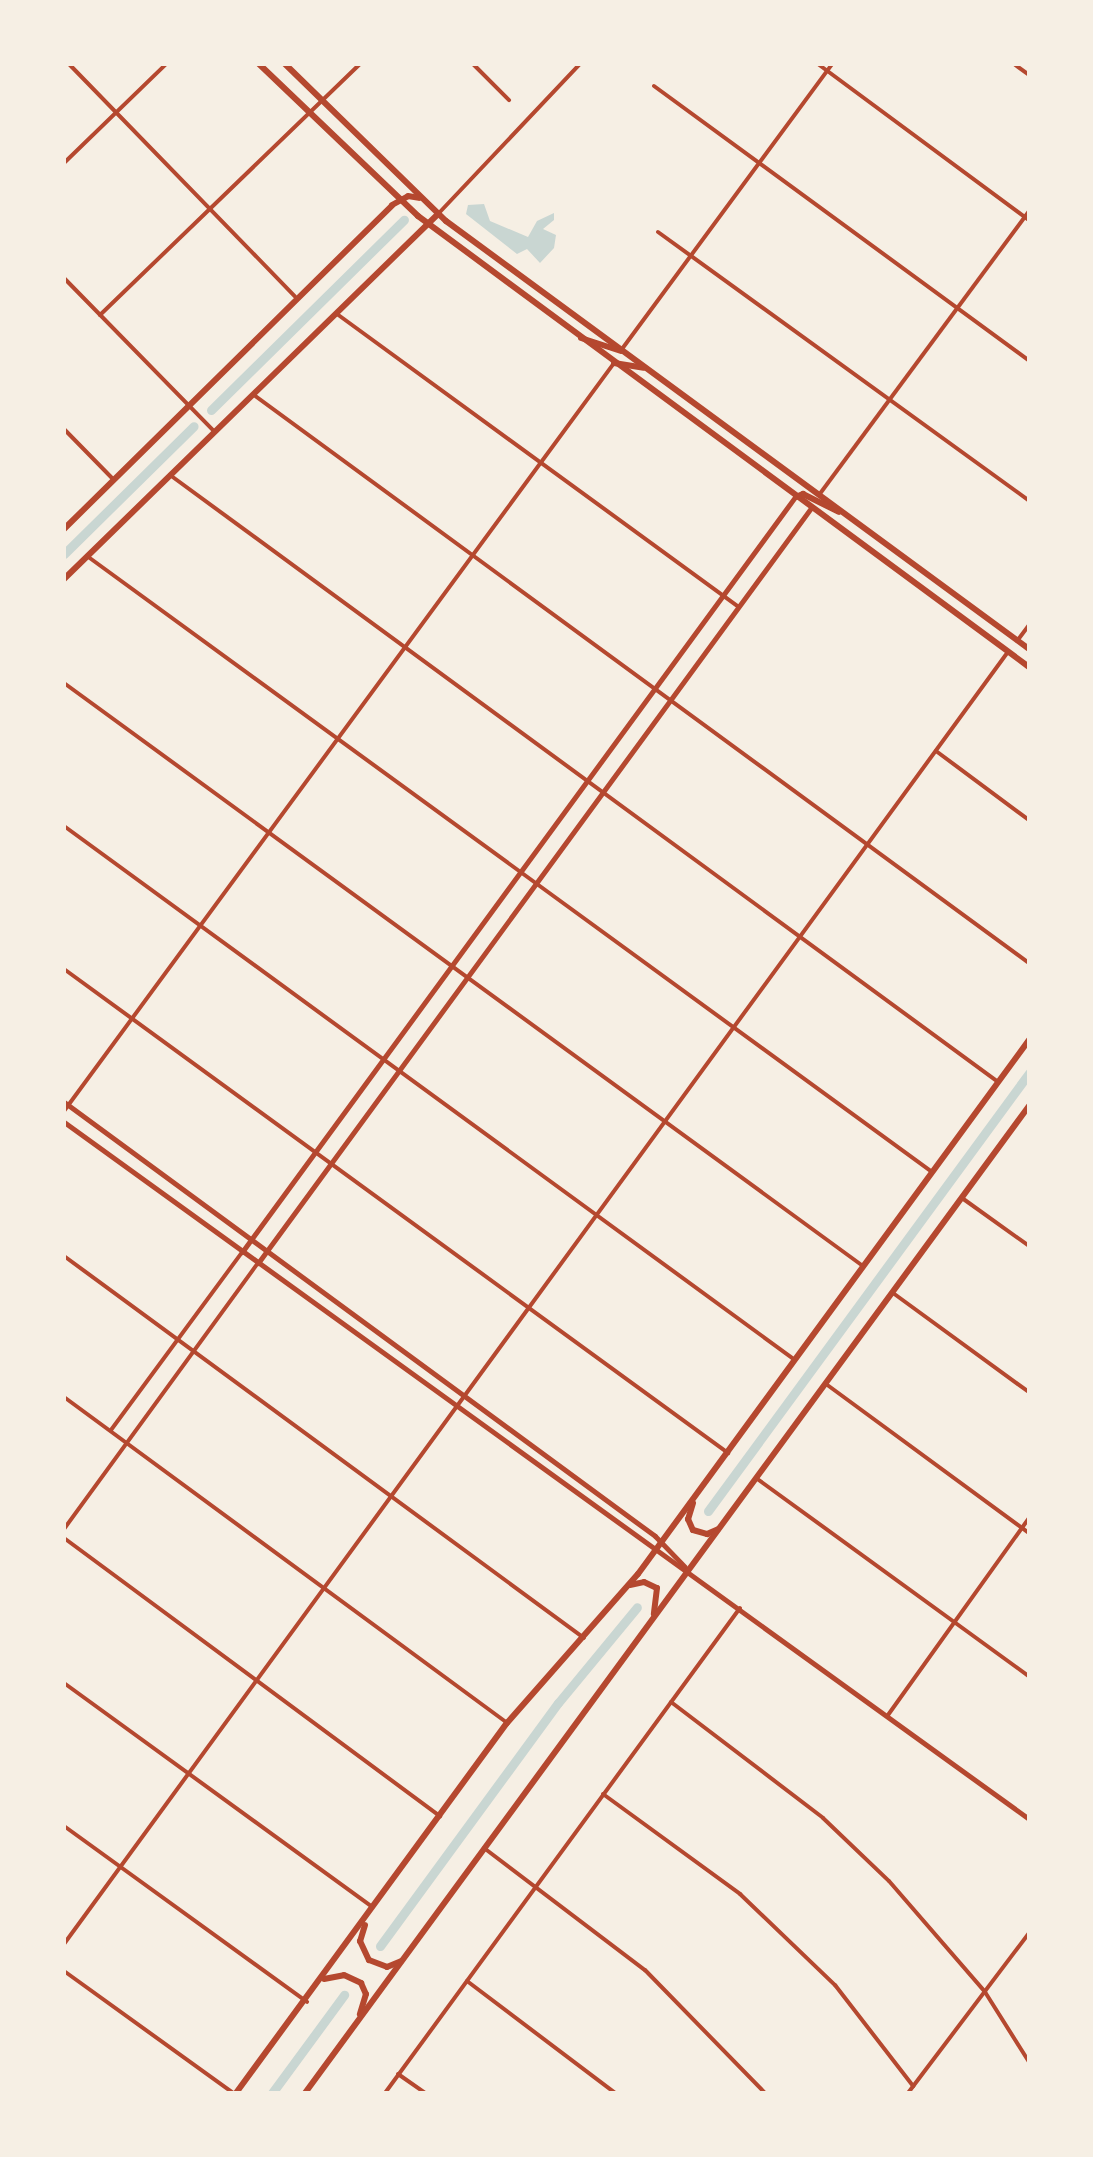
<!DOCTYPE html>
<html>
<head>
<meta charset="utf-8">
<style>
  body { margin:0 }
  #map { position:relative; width:1093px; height:2157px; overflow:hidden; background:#f6efe4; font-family:Arial,sans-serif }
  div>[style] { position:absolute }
  .water>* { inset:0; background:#c9d6d2 }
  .canal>* { height:9px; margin:-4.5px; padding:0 4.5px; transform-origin:4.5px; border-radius:4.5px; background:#c9d6d2 }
  .minor>* { height:4px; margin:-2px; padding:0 2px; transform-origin:2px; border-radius:2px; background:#b5482f }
  .tertiary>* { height:5px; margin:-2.5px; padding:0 2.5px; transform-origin:2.5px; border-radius:2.5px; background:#b5482f }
  .secondary>* { height:6px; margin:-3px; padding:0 3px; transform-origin:3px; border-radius:3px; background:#b5482f }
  span { translate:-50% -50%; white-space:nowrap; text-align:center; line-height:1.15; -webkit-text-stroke:6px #f6efe4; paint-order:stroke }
  .frame { position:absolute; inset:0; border:66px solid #f6efe4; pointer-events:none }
</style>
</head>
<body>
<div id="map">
  <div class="water">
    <i style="clip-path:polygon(484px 204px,490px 221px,528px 237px,537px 221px,554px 213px,554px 220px,543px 229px,556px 235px,554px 248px,540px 263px,527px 249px,517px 254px,466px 214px,468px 205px)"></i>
  </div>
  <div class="canal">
    <i style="left:211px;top:410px;width:271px;rotate:-44.6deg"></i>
    <i style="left:64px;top:554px;width:182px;rotate:-44.6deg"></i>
    <i style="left:708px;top:1511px;width:543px;rotate:-53.76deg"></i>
    <i style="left:380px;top:1946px;width:301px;rotate:-53.8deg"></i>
    <i style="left:558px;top:1703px;width:124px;rotate:-50.5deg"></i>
    <i style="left:272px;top:2093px;width:122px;rotate:-53.7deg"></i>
  </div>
  <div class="minor">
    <i style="left:69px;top:64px;width:324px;rotate:45.8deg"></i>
    <i style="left:473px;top:64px;width:51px;rotate:45deg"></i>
    <i style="left:818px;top:64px;width:262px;rotate:36.5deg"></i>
    <i style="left:1014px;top:64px;width:19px;rotate:36deg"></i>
    <i style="left:654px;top:86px;width:464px;rotate:36.2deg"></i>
    <i style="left:64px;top:163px;width:142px;rotate:-44.1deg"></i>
    <i style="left:438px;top:214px;width:207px;rotate:-46.6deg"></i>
    <i style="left:658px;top:232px;width:458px;rotate:35.9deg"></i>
    <i style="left:64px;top:278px;width:214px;rotate:45.6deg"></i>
    <i style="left:337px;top:314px;width:497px;rotate:36.1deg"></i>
    <i style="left:100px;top:315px;width:361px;rotate:-44deg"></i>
    <i style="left:622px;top:349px;width:354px;rotate:-53.6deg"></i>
    <i style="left:254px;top:395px;width:961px;rotate:36.24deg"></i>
    <i style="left:64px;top:429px;width:71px;rotate:45.6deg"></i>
    <i style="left:170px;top:475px;width:1027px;rotate:36.24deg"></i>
    <i style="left:819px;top:495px;width:353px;rotate:-53.5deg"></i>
    <i style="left:87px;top:556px;width:1046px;rotate:36.09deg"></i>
    <i style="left:1017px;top:641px;width:20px;rotate:-53deg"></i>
    <i style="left:64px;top:683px;width:989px;rotate:36.12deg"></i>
    <i style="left:936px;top:751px;width:116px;rotate:36.6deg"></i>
    <i style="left:64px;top:826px;width:905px;rotate:36.15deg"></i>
    <i style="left:64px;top:969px;width:822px;rotate:36.09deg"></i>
    <i style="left:64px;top:1111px;width:928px;rotate:-53.67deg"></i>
    <i style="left:962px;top:1198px;width:82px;rotate:35.6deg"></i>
    <i style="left:64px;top:1256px;width:645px;rotate:36.3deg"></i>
    <i style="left:893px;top:1293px;width:168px;rotate:36.1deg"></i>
    <i style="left:826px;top:1384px;width:252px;rotate:36.3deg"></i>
    <i style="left:64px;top:1397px;width:549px;rotate:36.33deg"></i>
    <i style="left:111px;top:1430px;width:221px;rotate:-53.6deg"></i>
    <i style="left:756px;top:1478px;width:337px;rotate:36deg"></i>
    <i style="left:64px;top:1529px;width:329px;rotate:-53.9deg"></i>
    <i style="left:64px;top:1538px;width:468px;rotate:36.5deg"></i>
    <i style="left:64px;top:1683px;width:381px;rotate:36deg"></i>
    <i style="left:671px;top:1702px;width:191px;rotate:37.3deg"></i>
    <i style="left:823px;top:1818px;width:91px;rotate:43.7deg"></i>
    <i style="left:889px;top:1881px;width:147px;rotate:49.1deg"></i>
    <i style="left:985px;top:1992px;width:83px;rotate:57.8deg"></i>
    <i style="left:888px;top:1715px;width:242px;rotate:-54.4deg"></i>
    <i style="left:603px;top:1794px;width:170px;rotate:36.1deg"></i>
    <i style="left:740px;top:1894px;width:132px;rotate:43.8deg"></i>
    <i style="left:835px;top:1985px;width:128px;rotate:52.3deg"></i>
    <i style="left:64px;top:1826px;width:300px;rotate:35.9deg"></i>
    <i style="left:484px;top:1848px;width:202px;rotate:37.2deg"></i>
    <i style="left:645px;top:1970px;width:172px;rotate:45.7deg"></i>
    <i style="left:64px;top:1944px;width:1600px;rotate:-53.85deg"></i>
    <i style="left:64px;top:1971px;width:208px;rotate:35.8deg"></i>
    <i style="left:467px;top:1981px;width:186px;rotate:37.1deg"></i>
    <i style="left:398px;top:2074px;width:33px;rotate:35deg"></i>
    <i style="left:385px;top:2093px;width:601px;rotate:-53.8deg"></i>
    <i style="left:908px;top:2093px;width:201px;rotate:-52.9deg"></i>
  </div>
  <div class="tertiary">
    <i style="left:64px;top:1102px;width:733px;rotate:36.29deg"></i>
    <i style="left:655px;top:1536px;width:43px;rotate:45.9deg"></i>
    <i style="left:64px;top:1122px;width:1190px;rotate:35.84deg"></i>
    <i style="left:242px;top:1252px;width:936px;rotate:-53.78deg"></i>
    <i style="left:258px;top:1263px;width:936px;rotate:-53.78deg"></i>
  </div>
  <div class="secondary">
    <i style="left:259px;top:64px;width:220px;rotate:43.7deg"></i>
    <i style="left:418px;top:216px;width:759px;rotate:36.43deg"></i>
    <i style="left:285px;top:64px;width:225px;rotate:44.3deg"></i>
    <i style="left:446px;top:221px;width:723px;rotate:36.28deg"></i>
    <i style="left:581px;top:338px;width:42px;rotate:18deg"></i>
    <i style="left:614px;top:363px;width:30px;rotate:9deg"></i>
    <i style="left:796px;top:497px;width:8px;rotate:-23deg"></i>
    <i style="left:803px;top:494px;width:40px;rotate:26.6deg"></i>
    <i style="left:64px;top:529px;width:461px;rotate:-44.6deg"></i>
    <i style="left:392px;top:205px;width:18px;rotate:-29deg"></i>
    <i style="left:408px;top:196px;width:11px;rotate:10deg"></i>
    <i style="left:64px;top:579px;width:523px;rotate:-44.3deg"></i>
    <i style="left:693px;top:1503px;width:17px;rotate:107deg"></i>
    <i style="left:688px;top:1519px;width:12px;rotate:66deg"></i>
    <i style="left:693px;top:1530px;width:15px;rotate:16deg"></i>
    <i style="left:707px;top:1534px;width:12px;rotate:-24deg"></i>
    <i style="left:630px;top:1585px;width:14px;rotate:-12deg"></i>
    <i style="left:644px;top:1582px;width:14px;rotate:25deg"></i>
    <i style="left:657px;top:1588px;width:26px;rotate:97deg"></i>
    <i style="left:365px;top:1925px;width:17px;rotate:107deg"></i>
    <i style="left:360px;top:1941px;width:21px;rotate:65deg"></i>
    <i style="left:369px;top:1960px;width:19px;rotate:21deg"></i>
    <i style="left:387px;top:1967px;width:15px;rotate:-23deg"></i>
    <i style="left:324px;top:1979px;width:20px;rotate:-11deg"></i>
    <i style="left:344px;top:1975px;width:19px;rotate:25deg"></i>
    <i style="left:361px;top:1983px;width:12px;rotate:66deg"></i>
    <i style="left:366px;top:1994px;width:21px;rotate:107deg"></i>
    <i style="left:236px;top:2093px;width:459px;rotate:-53.8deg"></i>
    <i style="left:507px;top:1723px;width:198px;rotate:-48.7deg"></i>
    <i style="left:638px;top:1574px;width:662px;rotate:-53.79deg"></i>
    <i style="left:305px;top:2093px;width:1224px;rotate:-53.74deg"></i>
  </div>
  <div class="frame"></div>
</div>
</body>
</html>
